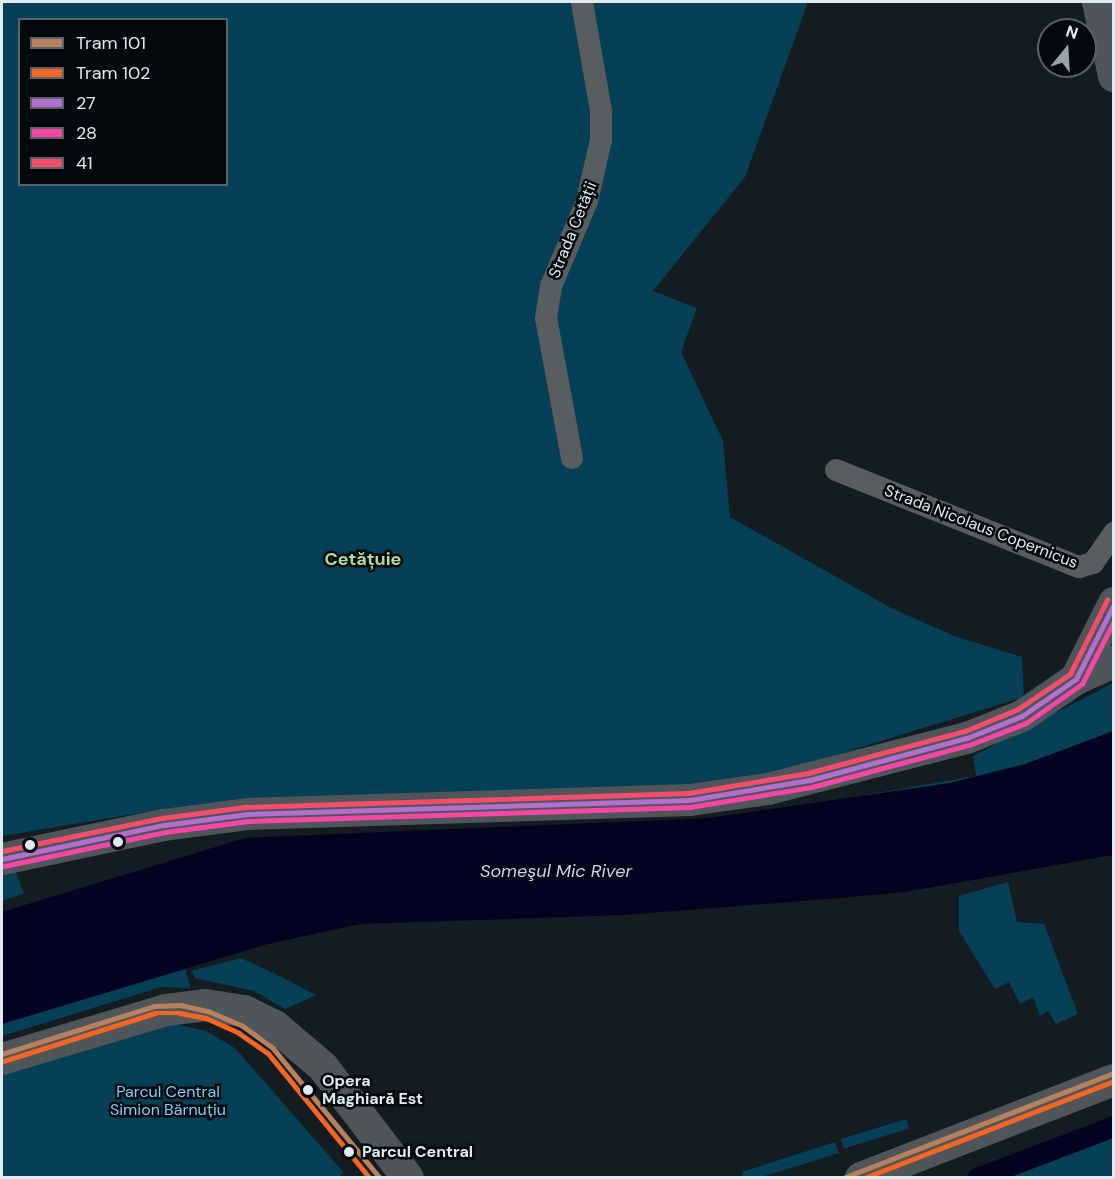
<!DOCTYPE html>
<html>
<head>
<meta charset="utf-8">
<style>
  body { margin:0 }
  #map { position:relative; width:1115px; height:1179px; overflow:hidden; background:#121c21; font-family:"DM Sans",sans-serif }
  div>[style] { position:absolute }
  .green>* { inset:0; background:#064056; transform-origin:0 0 }
  .water>* { inset:0; background:#030321 }
  .canal>* { height:21px; margin:-10.5px; padding:0 10.5px; transform-origin:10.5px; border-radius:10.5px; background:#030321 }
  .street>* { height:22px; margin:-11px; padding:0 11px; transform-origin:11px; border-radius:11px; background:#595d5f }
  .secondary>* { height:32px; margin:-16px; padding:0 16px; transform-origin:16px; border-radius:16px; background:#4f5558 }
  .bus-1>* { height:4.5px; margin:-2.25px; padding:0 2.25px; transform-origin:2.25px; border-radius:2.25px; background:#b36fd0 }
  .bus-2>* { height:4.5px; margin:-2.25px; padding:0 2.25px; transform-origin:2.25px; border-radius:2.25px; background:#f346a5 }
  .bus-3>* { height:4.5px; margin:-2.25px; padding:0 2.25px; transform-origin:2.25px; border-radius:2.25px; background:#f44d6c }
  .tram-1>* { height:4.5px; margin:-2.25px; padding:0 2.25px; transform-origin:2.25px; border-radius:2.25px; background:#b6815c }
  .tram-2>* { height:4.5px; margin:-2.25px; padding:0 2.25px; transform-origin:2.25px; border-radius:2.25px; background:#f26522 }
  .dots>* { width:16px; height:16px; translate:-50% -50%; box-sizing:border-box; border:3px solid #02080b; border-radius:50% }
  span { translate:-50% -50%; white-space:nowrap; text-align:center; line-height:1.15; -webkit-text-stroke:5px #02080b; paint-order:stroke }
  .street-label { font-size:16px; color:#dfebf1 }
  .stop-label { font-size:16px; color:#dfebf1; font-weight:700 }
  .left { translate:0 -50%; text-align:left }
  .park-label { font-size:16px; color:#7bd4fc }
  .neighbourhood-label { font-size:18px; color:#afda98; font-weight:700 }
  .water-label { font-size:18px; color:#c5d4f7; font-style:italic }
  .frame { position:absolute; inset:0; border:3px solid #dfebf1; pointer-events:none }
  .legend { position:absolute; left:18px; top:18px; width:210px; height:168px; box-sizing:border-box; background:#02080b; border:2px solid #5a6367; margin:0; padding:8px 10px; list-style:none; font-size:18px; color:#dfebf1 }
  .legend li { display:flex; align-items:center; gap:12px; height:30px }
  .legend b { width:30px; border:2px solid #5a6367 }
  .north { position:absolute; left:1037px; top:18px; width:60px; height:60px; box-sizing:border-box; background:#02080b; border:2px solid #5a6367; border-radius:50%; rotate:18deg; font-size:16px; font-weight:700; line-height:24px; text-align:center; color:#dfebf1 }
  .north::after { content:''; display:block; margin:auto; width:21px; height:27px; background:#97a3a8; clip-path:polygon(50% 0,100% 100%,50% 72%,0 100%) }
</style>
</head>
<body>
<div id="map">
  <div class="green">
    <i style="clip-path:polygon(evenodd,2px 2px,808px 2px,745px 177px,653px 291px,697px 308px,681px 352px,723px 441px,730px 517px,891px 608px,954px 636px,1022px 657px,1024px 697px,784px 771px,717px 785px,289px 799px,164px 809px,2px 836px,2px 2px,20px 20px,226px 20px,226px 184px,20px 184px,20px 20px)"></i>
    <i style="clip-path:polygon(1113px 683px,1113px 731px,1089px 743px,1084px 766px,796px 807px,976px 776px,973px 756px)"></i>
    <i style="clip-path:polygon(13px 865px,24px 893px,2px 901px,2px 868px)"></i>
    <i style="clip-path:polygon(1008px 882px,1017px 922px,1044px 924px,1078px 1014px,1056px 1024px,1048px 1011px,1040px 1016px,1033px 997px,1020px 1004px,1009px 982px,995px 989px,959px 931px,959px 896px)"></i>
    <i style="clip-path:polygon(241px 958px,284px 978px,316px 995px,285px 1009px,254px 991px,195px 978px,191px 971px)"></i>
    <i style="clip-path:polygon(185px 969px,191px 988px,161px 987px,2px 1036px,2px 1024px)"></i>
    <i style="clip-path:polygon(172px 1023px,206px 1031px,235px 1048px,344px 1173px,337px 1178px,2px 1178px,2px 1070px)"></i>
    <i style="left:906px;top:1119px;width:10px;height:68px;rotate:73deg"></i>
    <i style="clip-path:polygon(1113px 1129px,1113px 1177px,978px 1177px)"></i>
    <i style="clip-path:polygon(835px 1142px,839px 1153px,761px 1177px,743px 1177px,742px 1172px)"></i>
  </div>
  <div class="water">
    <i style="clip-path:polygon(1113px 731px,1113px 855px,905px 892px,840px 898px,624px 915px,360px 924px,264px 945px,2px 1024px,2px 912px,245px 838px,710px 818px,949px 783px,1025px 764px)"></i>
  </div>
  <div class="canal">
    <i style="left:977px;top:1178px;width:147px;rotate:-20.8deg"></i>
  </div>
  <div class="street">
    <i style="left:572px;top:458px;width:142px;rotate:-100.5deg"></i>
    <i style="left:546px;top:318px;width:32px;rotate:-81deg"></i>
    <i style="left:551px;top:286px;width:92px;rotate:-67deg"></i>
    <i style="left:587px;top:201px;width:63px;rotate:-77.1deg"></i>
    <i style="left:601px;top:140px;width:29px;rotate:-90deg"></i>
    <i style="left:601px;top:111px;width:111px;rotate:-99.9deg"></i>
    <i style="left:836px;top:470px;width:262px;rotate:21.8deg"></i>
    <i style="left:1079px;top:567px;width:15px;rotate:-16deg"></i>
    <i style="left:1093px;top:563px;width:37px;rotate:-55deg"></i>
  </div>
  <div class="secondary">
    <i style="left:1098px;top:2px;width:76px;rotate:77.8deg"></i>
    <i style="left:1076px;top:679px;width:85px;rotate:-63.4deg"></i>
    <i style="left:2px;top:859px;width:166px;rotate:-11.9deg"></i>
    <i style="left:164px;top:825px;width:84px;rotate:-7.5deg"></i>
    <i style="left:247px;top:814px;width:443px;rotate:-1.8deg"></i>
    <i style="left:690px;top:800px;width:79px;rotate:-8deg"></i>
    <i style="left:768px;top:789px;width:205px;rotate:-14.4deg"></i>
    <i style="left:967px;top:738px;width:59px;rotate:-21.8deg"></i>
    <i style="left:1022px;top:716px;width:65px;rotate:-34.4deg"></i>
    <i style="left:1076px;top:679px;width:42px;rotate:-24.1deg"></i>
    <i style="left:2px;top:1059px;width:171px;rotate:-16.6deg"></i>
    <i style="left:166px;top:1010px;width:39px;rotate:-7deg"></i>
    <i style="left:205px;top:1005px;width:39px;rotate:9deg"></i>
    <i style="left:244px;top:1011px;width:34px;rotate:26deg"></i>
    <i style="left:275px;top:1026px;width:63px;rotate:40.5deg"></i>
    <i style="left:323px;top:1067px;width:140px;rotate:52.6deg"></i>
    <i style="left:861px;top:1178px;width:271px;rotate:-21.2deg"></i>
  </div>
  <div class="bus-1">
    <i style="left:2px;top:859px;width:166px;rotate:-11.9deg"></i>
    <i style="left:164px;top:825px;width:84px;rotate:-7.5deg"></i>
    <i style="left:247px;top:814px;width:443px;rotate:-1.8deg"></i>
    <i style="left:690px;top:800px;width:122px;rotate:-9.5deg"></i>
    <i style="left:810px;top:780px;width:163px;rotate:-15deg"></i>
    <i style="left:967px;top:738px;width:59px;rotate:-21.8deg"></i>
    <i style="left:1022px;top:716px;width:65px;rotate:-34.4deg"></i>
    <i style="left:1076px;top:679px;width:84px;rotate:-63.1deg"></i>
  </div>
  <div class="bus-2">
    <i style="left:4px;top:866px;width:165px;rotate:-11.9deg"></i>
    <i style="left:165px;top:832px;width:84px;rotate:-7.5deg"></i>
    <i style="left:248px;top:821px;width:442px;rotate:-1.8deg"></i>
    <i style="left:690px;top:807px;width:124px;rotate:-9.3deg"></i>
    <i style="left:812px;top:787px;width:163px;rotate:-15deg"></i>
    <i style="left:969px;top:745px;width:61px;rotate:-21.1deg"></i>
    <i style="left:1026px;top:723px;width:68px;rotate:-34.9deg"></i>
    <i style="left:1082px;top:684px;width:71px;rotate:-63.1deg"></i>
  </div>
  <div class="bus-3">
    <i style="left:2px;top:851px;width:163px;rotate:-11.7deg"></i>
    <i style="left:162px;top:818px;width:85px;rotate:-7.5deg"></i>
    <i style="left:246px;top:807px;width:443px;rotate:-1.8deg"></i>
    <i style="left:689px;top:793px;width:121px;rotate:-9.5deg"></i>
    <i style="left:808px;top:773px;width:163px;rotate:-15deg"></i>
    <i style="left:965px;top:731px;width:57px;rotate:-22.5deg"></i>
    <i style="left:1018px;top:709px;width:63px;rotate:-33.9deg"></i>
    <i style="left:1070px;top:674px;width:83px;rotate:-63.4deg"></i>
  </div>
  <div class="tram-1">
    <i style="left:2px;top:1054px;width:159px;rotate:-17.5deg"></i>
    <i style="left:154px;top:1006px;width:27px;rotate:-2deg"></i>
    <i style="left:181px;top:1005px;width:28px;rotate:13deg"></i>
    <i style="left:208px;top:1011px;width:38px;rotate:23deg"></i>
    <i style="left:243px;top:1026px;width:37px;rotate:36deg"></i>
    <i style="left:273px;top:1048px;width:168px;rotate:50.5deg"></i>
    <i style="left:843px;top:1178px;width:291px;rotate:-21.2deg"></i>
  </div>
  <div class="tram-2">
    <i style="left:4px;top:1061px;width:158px;rotate:-17.6deg"></i>
    <i style="left:155px;top:1013px;width:25px"></i>
    <i style="left:180px;top:1013px;width:26px;rotate:11deg"></i>
    <i style="left:206px;top:1018px;width:36px;rotate:24deg"></i>
    <i style="left:239px;top:1033px;width:35px;rotate:35deg"></i>
    <i style="left:268px;top:1053px;width:161px;rotate:50.8deg"></i>
    <i style="left:864px;top:1178px;width:268px;rotate:-21.2deg"></i>
  </div>
  <div class="dots">
    <i style="left:118px;top:842px;background:#dfebf1"></i>
    <i style="left:30px;top:845px;background:#dfebf1"></i>
    <i style="left:308px;top:1090px;background:#dfebf1"></i>
    <i style="left:349px;top:1152px;background:#dfebf1"></i>
  </div>
  <div class="street-label">
    <span style="left:573px;top:230px;rotate:-68deg">Strada Cetății</span>
    <span style="left:981px;top:527px;rotate:21deg">Strada Nicolaus Copernicus</span>
  </div>
  <div class="stop-label">
    <span class="left" style="left:322px;top:1090px">Opera<br>Maghiară Est</span>
    <span class="left" style="left:362px;top:1152px">Parcul Central</span>
  </div>
  <div class="park-label">
    <span style="left:168px;top:1101px">Parcul Central<br>Simion Bărnuțiu</span>
  </div>
  <div class="neighbourhood-label">
    <span style="left:363px;top:559px">Cetățuie</span>
  </div>
  <div class="water-label">
    <span style="left:556px;top:871px">Someşul Mic River</span>
  </div>
  <div class="frame"></div>
  <ul class="legend">
  <li><b style="height:8px;background:#b6815c"></b>Tram 101</li>
  <li><b style="height:8px;background:#f26522"></b>Tram 102</li>
  <li><b style="height:8px;background:#b36fd0"></b>27</li>
  <li><b style="height:8px;background:#f346a5"></b>28</li>
  <li><b style="height:8px;background:#f44d6c"></b>41</li>
  </ul>
  <div class="north">N</div>
</div>
</body>
</html>
